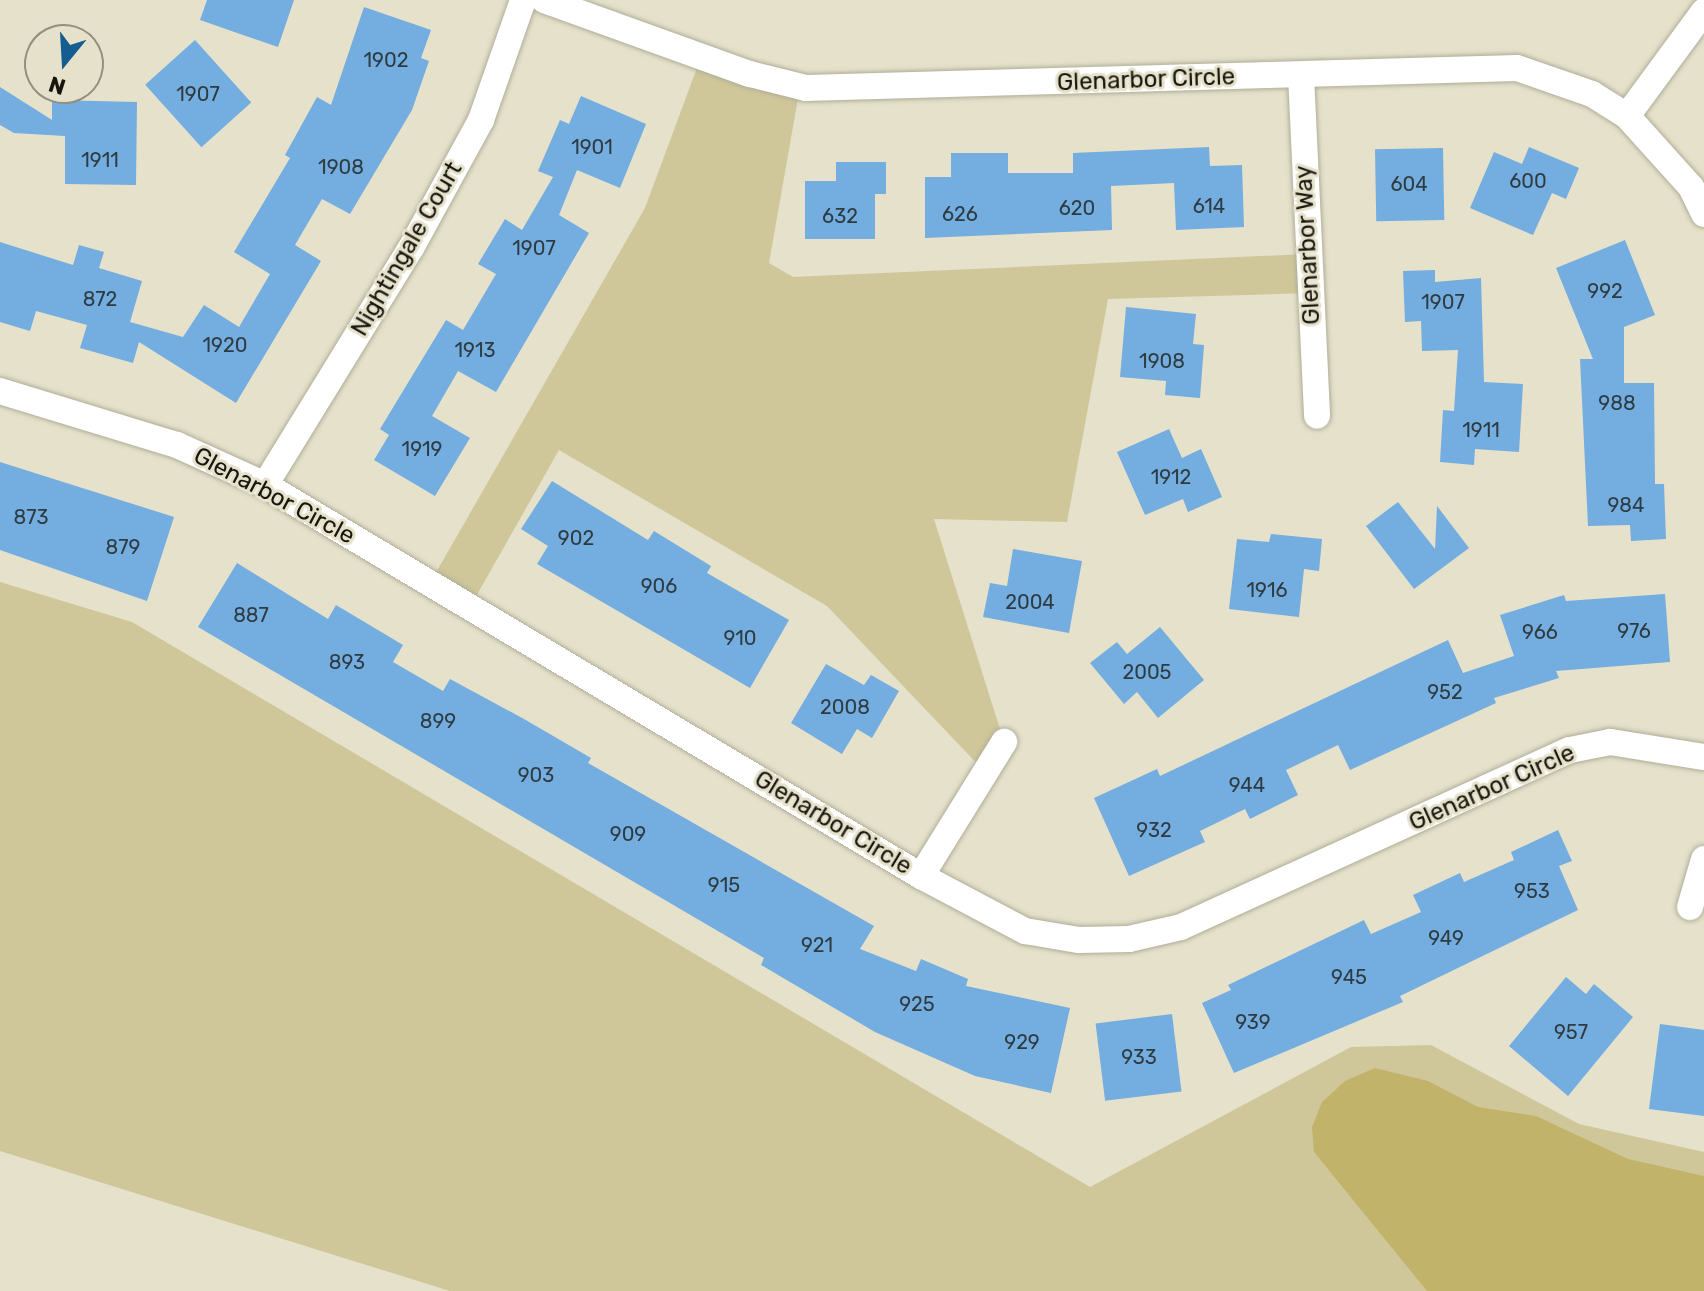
<!DOCTYPE html>
<html>
<head>
<meta charset="utf-8">
<style>
  body { margin:0 }
  #map { position:relative; width:1704px; height:1291px; overflow:hidden; background:#e5e1cb; font-family:Rubik,sans-serif }
  div>[style] { position:absolute }
  .green>* { inset:0; background:#cfc79a }
  .water>* { inset:0; background:#c1b36a }
  .building>* { inset:0; background:#74addf; transform-origin:0 0 }
  .roads { filter:drop-shadow(0 0 2px #b0ad98) drop-shadow(0 0 2px #b0ad98) }
  .street>* { height:26px; margin:-13px; padding:0 13px; transform-origin:13px; border-radius:13px; background:#fff }
  span { translate:-50% -50%; white-space:nowrap; text-align:center; line-height:1.15; -webkit-text-stroke:6px #e5e1cb; paint-order:stroke }
  .number-label { font-size:20px; color:#2e3c42 }
  .number-label span { -webkit-text-stroke-width:0 }
  .street-label { font-size:24px; color:#17160e }
  .north { position:absolute; left:24px; top:24px; width:80px; height:80px; box-sizing:border-box; background:#e5e1cb; border:2px solid #93907f; border-radius:50%; rotate:198deg; font-size:22px; font-weight:700; line-height:32px; text-align:center; color:#17160e }
  .north::after { content:''; display:block; margin:auto; width:28px; height:36px; background:#145d91; clip-path:polygon(50% 0,100% 100%,50% 72%,0 100%) }
</style>
</head>
<body>
<div id="map">
  <div class="green">
    <i style="clip-path:polygon(701px 57px,800px 87px,769px 263px,793px 277px,1308px 254px,1310px 293px,1108px 299px,1067px 522px,934px 519px,1004px 742px,985px 772px,827px 606px,559px 450px,470px 607px,430px 583px,645px 208px)"></i>
    <i style="clip-path:polygon(0 582px,132px 622px,1090px 1187px,1351px 1047px,1431px 1045px,1579px 1124px,1704px 1152px,1704px 1291px,450px 1291px,0 1151px)"></i>
  </div>
  <div class="water">
    <i style="clip-path:polygon(1375px 1068px,1428px 1081px,1478px 1107px,1536px 1116px,1628px 1159px,1704px 1176px,1704px 1291px,1427px 1291px,1314px 1152px,1312px 1127px,1322px 1102px,1345px 1081px)"></i>
  </div>
  <div class="building">
    <i style="clip-path:polygon(207px 0,294px 0,278px 47px,200px 20px)"></i>
    <i style="clip-path:polygon(364px 7px,431px 30px,421px 58px,429px 61px,412px 110px,350px 214px,322px 199px,295px 245px,321px 261px,236px 403px,139px 342px,133px 363px,80px 348px,87px 325px,36px 311px,30px 331px,0 322px,0 242px,73px 265px,79px 245px,104px 252px,99px 268px,142px 281px,130px 322px,183px 337px,204px 305px,239px 327px,270px 274px,234px 252px,290px 158px,285px 155px,317px 97px,331px 105px)"></i>
    <i style="left:195px;top:40px;width:84px;height:67px;rotate:48deg"></i>
    <i style="clip-path:polygon(0 87px,52px 120px,52px 100px,137px 102px,136px 185px,65px 184px,65px 136px,14px 133px,0 125px)"></i>
    <i style="clip-path:polygon(581px 96px,646px 124px,620px 188px,577px 170px,559px 215px,589px 233px,496px 392px,458px 371px,432px 416px,470px 438px,435px 496px,374px 460px,389px 435px,380px 429px,446px 320px,463px 330px,496px 274px,478px 264px,505px 219px,522px 230px,553px 177px,538px 171px,560px 120px,569px 124px)"></i>
    <i style="clip-path:polygon(1209px 147px,1210px 166px,1242px 165px,1244px 227px,1176px 230px,1174px 183px,1111px 186px,1112px 230px,925px 238px,925px 177px,951px 177px,951px 153px,1008px 153px,1008px 173px,1073px 173px,1073px 153px)"></i>
    <i style="clip-path:polygon(1529px 147px,1579px 168px,1566px 199px,1552px 193px,1533px 235px,1470px 208px,1494px 152px,1522px 164px)"></i>
    <i style="left:1443px;top:148px;width:72px;height:68px;rotate:89deg"></i>
    <i style="clip-path:polygon(836px 162px,886px 162px,886px 194px,875px 194px,875px 239px,805px 239px,805px 181px,836px 181px)"></i>
    <i style="clip-path:polygon(1625px 240px,1655px 315px,1624px 327px,1624px 383px,1654px 383px,1655px 484px,1664px 484px,1666px 539px,1631px 541px,1630px 525px,1588px 526px,1580px 359px,1593px 359px,1556px 268px)"></i>
    <i style="clip-path:polygon(1435px 270px,1435px 282px,1481px 278px,1484px 382px,1523px 384px,1519px 452px,1475px 449px,1474px 465px,1440px 462px,1443px 410px,1454px 411px,1458px 350px,1422px 351px,1421px 321px,1405px 322px,1403px 271px)"></i>
    <i style="clip-path:polygon(1126px 307px,1196px 314px,1193px 344px,1204px 345px,1200px 398px,1165px 395px,1166px 381px,1120px 377px)"></i>
    <i style="clip-path:polygon(1169px 429px,1182px 458px,1201px 449px,1222px 497px,1188px 512px,1183px 499px,1145px 515px,1117px 452px)"></i>
    <i style="clip-path:polygon(0 462px,174px 517px,147px 601px,0 550px)"></i>
    <i style="clip-path:polygon(552px 481px,648px 540px,654px 531px,711px 566px,707px 573px,789px 620px,750px 688px,537px 564px,548px 546px,521px 529px)"></i>
    <i style="clip-path:polygon(1398px 502px,1435px 549px,1437px 506px,1469px 548px,1414px 589px,1366px 526px)"></i>
    <i style="clip-path:polygon(1271px 534px,1322px 539px,1319px 571px,1304px 569px,1299px 617px,1229px 609px,1237px 539px,1269px 542px)"></i>
    <i style="clip-path:polygon(1013px 549px,1082px 561px,1069px 633px,983px 617px,990px 583px,1007px 586px)"></i>
    <i style="clip-path:polygon(237px 563px,328px 619px,336px 605px,403px 645px,393px 662px,443px 691px,450px 679px,524px 719px,591px 758px,588px 763px,874px 926px,860px 949px,916px 971px,921px 959px,968px 979px,966px 986px,1070px 1008px,1051px 1093px,975px 1076px,875px 1032px,761px 965px,764px 958px,198px 627px)"></i>
    <i style="clip-path:polygon(1665px 594px,1670px 662px,1556px 671px,1559px 678px,1494px 698px,1496px 703px,1350px 770px,1338px 745px,1286px 770px,1298px 795px,1250px 819px,1245px 809px,1200px 831px,1205px 842px,1129px 876px,1094px 798px,1157px 769px,1160px 776px,1448px 640px,1463px 673px,1514px 656px,1500px 615px,1564px 595px,1566px 601px)"></i>
    <i style="clip-path:polygon(1160px 627px,1204px 680px,1158px 718px,1137px 692px,1124px 704px,1090px 663px,1117px 642px,1127px 654px)"></i>
    <i style="clip-path:polygon(826px 664px,864px 685px,871px 675px,899px 691px,872px 738px,857px 729px,842px 754px,791px 723px)"></i>
    <i style="clip-path:polygon(1558px 830px,1572px 861px,1559px 866px,1578px 910px,1400px 996px,1403px 1002px,1234px 1073px,1202px 1003px,1231px 990px,1228px 985px,1364px 920px,1371px 934px,1421px 912px,1413px 895px,1460px 873px,1464px 882px,1514px 860px,1511px 852px)"></i>
    <i style="clip-path:polygon(1566px 977px,1586px 994px,1594px 984px,1633px 1017px,1568px 1096px,1509px 1046px)"></i>
    <i style="left:1172px;top:1014px;width:78px;height:77px;rotate:83deg"></i>
    <i style="clip-path:polygon(1660px 1024px,1704px 1030px,1704px 1116px,1649px 1109px)"></i>
  </div>
  <div class="roads">
    <div class="street">
      <i style="left:544px;top:0;width:219px;rotate:19.8deg"></i>
      <i style="left:750px;top:74px;width:58px;rotate:14deg"></i>
      <i style="left:806px;top:88px;width:711px;rotate:-1.61deg"></i>
      <i style="left:1517px;top:68px;width:79px;rotate:19.1deg"></i>
      <i style="left:1592px;top:94px;width:41px;rotate:32.2deg"></i>
      <i style="left:1627px;top:116px;width:96px;rotate:48deg"></i>
      <i style="left:1691px;top:187px;width:30px;rotate:64deg"></i>
      <i style="left:1301px;top:75px;width:341px;rotate:87.3deg"></i>
      <i style="left:1627px;top:116px;width:130px;rotate:-53.7deg"></i>
      <i style="left:0;top:391px;width:185px;rotate:17deg"></i>
      <i style="left:177px;top:445px;width:97px;rotate:24.4deg"></i>
      <i style="left:265px;top:485px;width:764px;rotate:30.8deg"></i>
      <i style="left:921px;top:876px;width:118px;rotate:27.9deg"></i>
      <i style="left:1025px;top:931px;width:55px;rotate:9.5deg"></i>
      <i style="left:1079px;top:940px;width:50px;rotate:-1.1deg"></i>
      <i style="left:1129px;top:939px;width:53px;rotate:-13deg"></i>
      <i style="left:1181px;top:927px;width:427px;rotate:-24.5deg"></i>
      <i style="left:1570px;top:750px;width:41px;rotate:-11.3deg"></i>
      <i style="left:1610px;top:742px;width:95px;rotate:9.1deg"></i>
      <i style="left:265px;top:485px;width:278px;rotate:-58.4deg"></i>
      <i style="left:411px;top:248px;width:146px;rotate:-61.3deg"></i>
      <i style="left:481px;top:120px;width:127px;rotate:-70.7deg"></i>
      <i style="left:921px;top:876px;width:158px;rotate:-58.2deg"></i>
      <i style="left:1690px;top:907px;width:50px;rotate:-73.7deg"></i>
    </div>
  </div>
  <div class="number-label">
    <span style="left:386px;top:60px">1902</span>
    <span style="left:198px;top:94px">1907</span>
    <span style="left:592px;top:147px">1901</span>
    <span style="left:100px;top:160px">1911</span>
    <span style="left:341px;top:167px">1908</span>
    <span style="left:1528px;top:181px">600</span>
    <span style="left:1409px;top:184px">604</span>
    <span style="left:1209px;top:206px">614</span>
    <span style="left:1077px;top:208px">620</span>
    <span style="left:960px;top:214px">626</span>
    <span style="left:840px;top:216px">632</span>
    <span style="left:534px;top:248px">1907</span>
    <span style="left:1605px;top:291px">992</span>
    <span style="left:100px;top:299px">872</span>
    <span style="left:1443px;top:302px">1907</span>
    <span style="left:225px;top:345px">1920</span>
    <span style="left:475px;top:350px">1913</span>
    <span style="left:1162px;top:361px">1908</span>
    <span style="left:1617px;top:403px">988</span>
    <span style="left:1481px;top:430px">1911</span>
    <span style="left:422px;top:449px">1919</span>
    <span style="left:1171px;top:477px">1912</span>
    <span style="left:1626px;top:505px">984</span>
    <span style="left:31px;top:517px">873</span>
    <span style="left:576px;top:538px">902</span>
    <span style="left:123px;top:547px">879</span>
    <span style="left:659px;top:586px">906</span>
    <span style="left:1267px;top:590px">1916</span>
    <span style="left:1030px;top:602px">2004</span>
    <span style="left:251px;top:615px">887</span>
    <span style="left:1634px;top:631px">976</span>
    <span style="left:1540px;top:632px">966</span>
    <span style="left:740px;top:638px">910</span>
    <span style="left:347px;top:662px">893</span>
    <span style="left:1147px;top:672px">2005</span>
    <span style="left:1445px;top:692px">952</span>
    <span style="left:845px;top:707px">2008</span>
    <span style="left:438px;top:721px">899</span>
    <span style="left:536px;top:775px">903</span>
    <span style="left:1247px;top:785px">944</span>
    <span style="left:1154px;top:830px">932</span>
    <span style="left:628px;top:834px">909</span>
    <span style="left:724px;top:885px">915</span>
    <span style="left:1532px;top:891px">953</span>
    <span style="left:1446px;top:938px">949</span>
    <span style="left:817px;top:945px">921</span>
    <span style="left:1349px;top:977px">945</span>
    <span style="left:917px;top:1004px">925</span>
    <span style="left:1253px;top:1022px">939</span>
    <span style="left:1571px;top:1032px">957</span>
    <span style="left:1022px;top:1042px">929</span>
    <span style="left:1139px;top:1057px">933</span>
  </div>
  <div class="street-label">
    <span style="left:1146px;top:80px;rotate:-2deg">Glenarbor Circle</span>
    <span style="left:1308px;top:245px;rotate:-93deg">Glenarbor Way</span>
    <span style="left:407px;top:249px;rotate:-60deg">Nightingale Court</span>
    <span style="left:274px;top:496px;rotate:28deg">Glenarbor Circle</span>
    <span style="left:1492px;top:788px;rotate:-24deg">Glenarbor Circle</span>
    <span style="left:833px;top:823px;rotate:31deg">Glenarbor Circle</span>
  </div>
  <div class="north">N</div>
</div>
</body>
</html>
